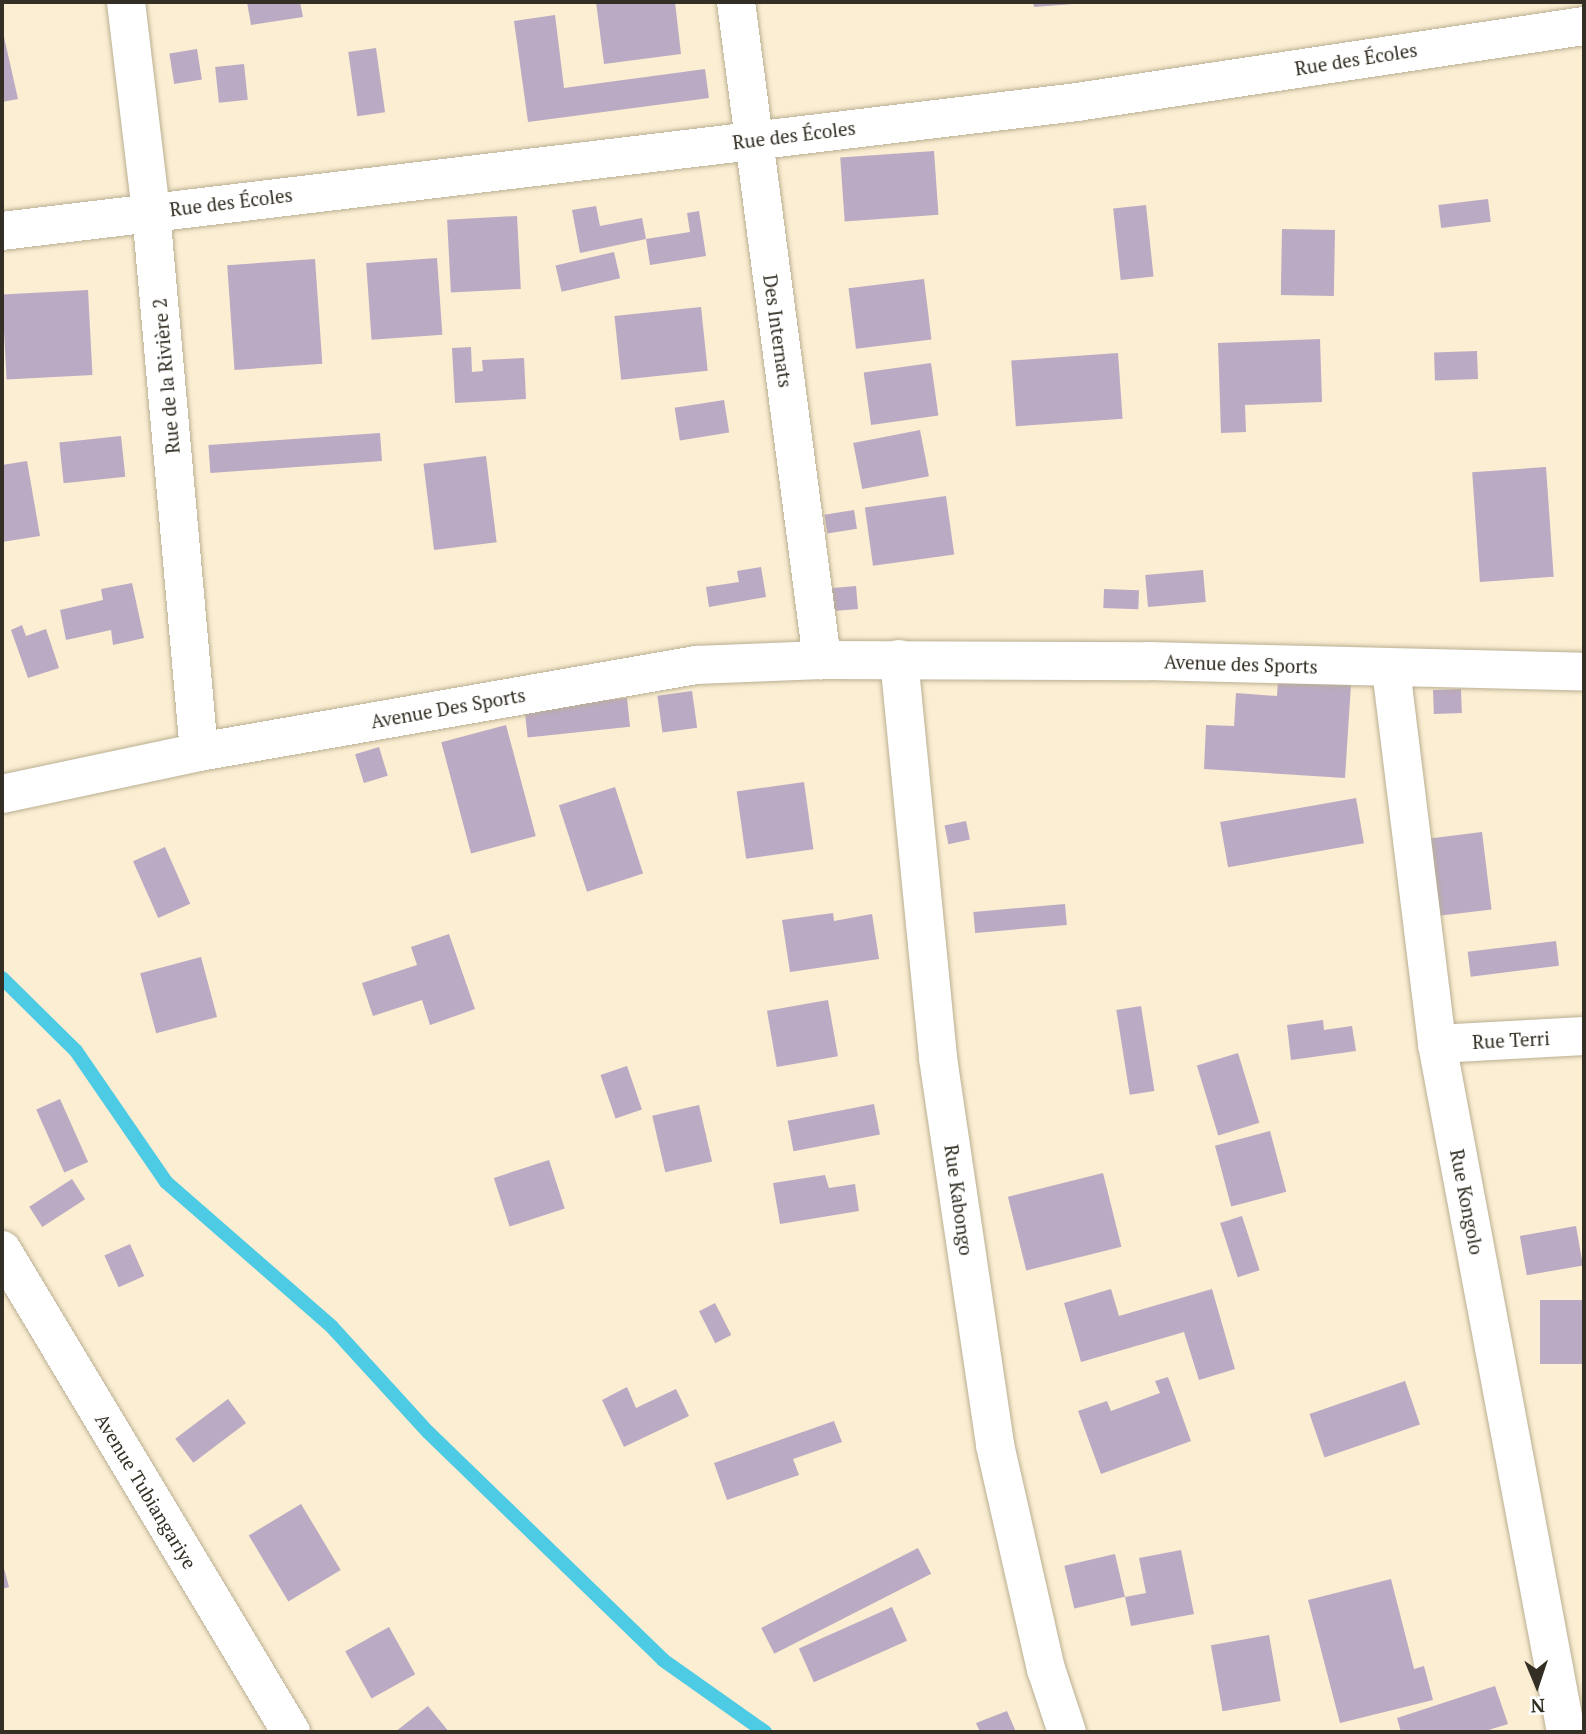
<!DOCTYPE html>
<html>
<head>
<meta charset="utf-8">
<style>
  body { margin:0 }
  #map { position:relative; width:1586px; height:1734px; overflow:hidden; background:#fbeed2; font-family:"PT Serif",serif }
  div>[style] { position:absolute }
  .stream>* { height:14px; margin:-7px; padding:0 7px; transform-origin:7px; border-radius:7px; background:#4dcbe5 }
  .building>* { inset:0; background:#bbaac3; transform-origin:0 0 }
  .roads { filter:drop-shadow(0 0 2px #baaf93) drop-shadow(0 0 2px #baaf93) }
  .minor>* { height:38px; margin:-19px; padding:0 19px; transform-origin:19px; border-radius:19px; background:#fff }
  .tertiary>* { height:38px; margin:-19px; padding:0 19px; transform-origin:19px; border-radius:19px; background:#fff }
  span { translate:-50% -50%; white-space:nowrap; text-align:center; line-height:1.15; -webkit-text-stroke:5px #fff; paint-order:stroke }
  .street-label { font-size:19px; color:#342f24 }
  .frame { position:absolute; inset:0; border:4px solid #342f24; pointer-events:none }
  .north { position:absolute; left:1502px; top:1650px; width:70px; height:70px; -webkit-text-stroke:5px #fff; paint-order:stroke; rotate:178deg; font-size:19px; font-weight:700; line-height:28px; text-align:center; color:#342f24 }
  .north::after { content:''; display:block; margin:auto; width:24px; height:32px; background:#342f24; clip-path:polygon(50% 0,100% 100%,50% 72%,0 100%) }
</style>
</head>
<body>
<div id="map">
  <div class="stream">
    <i style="left:2px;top:978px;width:104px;rotate:44.6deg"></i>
    <i style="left:76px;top:1051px;width:159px;rotate:55.5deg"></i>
    <i style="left:166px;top:1182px;width:220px;rotate:41.1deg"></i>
    <i style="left:332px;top:1327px;width:142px;rotate:47.6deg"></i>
    <i style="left:428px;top:1432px;width:327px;rotate:44.1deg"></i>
    <i style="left:663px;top:1660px;width:125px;rotate:35.2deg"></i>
  </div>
  <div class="building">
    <i style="clip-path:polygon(247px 2px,300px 2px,303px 17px,251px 25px)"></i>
    <i style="clip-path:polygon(596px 2px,675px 2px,681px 54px,604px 64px)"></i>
    <i style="clip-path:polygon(1033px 2px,1073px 2px,1073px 4px,1034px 7px)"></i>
    <i style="clip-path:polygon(555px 15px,564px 88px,705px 69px,709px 98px,528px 122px,514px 21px)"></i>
    <i style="clip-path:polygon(2px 28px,18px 99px,2px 102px)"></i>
    <i style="left:376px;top:48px;width:65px;height:28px;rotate:82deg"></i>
    <i style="left:197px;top:49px;width:31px;height:28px;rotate:81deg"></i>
    <i style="left:244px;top:64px;width:36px;height:29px;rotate:84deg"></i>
    <i style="left:934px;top:151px;width:64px;height:94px;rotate:86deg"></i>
    <i style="left:1488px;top:199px;width:23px;height:50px;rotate:83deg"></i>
    <i style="left:1146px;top:205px;width:72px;height:33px;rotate:84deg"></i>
    <i style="clip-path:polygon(596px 206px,600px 226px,642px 218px,646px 239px,580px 253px,572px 210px)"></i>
    <i style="clip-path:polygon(699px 211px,706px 256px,650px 265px,646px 239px,690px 232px,687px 213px)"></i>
    <i style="left:517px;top:216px;width:73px;height:70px;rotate:87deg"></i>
    <i style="left:1282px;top:229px;width:53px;height:66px;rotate:1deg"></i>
    <i style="left:614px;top:252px;width:27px;height:60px;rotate:77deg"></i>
    <i style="left:437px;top:258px;width:77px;height:71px;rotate:86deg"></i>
    <i style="left:315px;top:259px;width:105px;height:88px;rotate:86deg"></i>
    <i style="left:924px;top:279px;width:61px;height:76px;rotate:83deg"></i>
    <i style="left:88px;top:290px;width:85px;height:86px;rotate:87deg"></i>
    <i style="left:701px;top:307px;width:64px;height:87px;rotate:84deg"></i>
    <i style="clip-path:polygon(1320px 339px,1322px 402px,1245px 405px,1246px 432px,1221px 433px,1218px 343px)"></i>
    <i style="clip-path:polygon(471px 347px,472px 372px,483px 371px,482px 360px,524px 358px,526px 399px,455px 403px,452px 348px)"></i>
    <i style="left:1477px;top:351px;width:28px;height:43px;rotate:88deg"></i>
    <i style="left:1118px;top:353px;width:66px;height:107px;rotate:86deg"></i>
    <i style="left:931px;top:363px;width:53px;height:68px;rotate:82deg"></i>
    <i style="left:724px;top:400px;width:33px;height:50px;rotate:81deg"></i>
    <i style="left:920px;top:430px;width:47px;height:68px;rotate:79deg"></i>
    <i style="left:380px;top:433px;width:28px;height:172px;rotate:86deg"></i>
    <i style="left:121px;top:436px;width:41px;height:62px;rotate:84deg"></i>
    <i style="left:486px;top:456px;width:87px;height:63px;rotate:83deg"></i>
    <i style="clip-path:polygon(27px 461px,40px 536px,2px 542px,2px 465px)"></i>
    <i style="left:1546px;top:467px;width:110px;height:74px;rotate:86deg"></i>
    <i style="left:946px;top:496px;width:59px;height:82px;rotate:82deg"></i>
    <i style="left:854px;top:510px;width:19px;height:30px;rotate:81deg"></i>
    <i style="clip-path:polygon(761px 567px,766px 597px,709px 607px,706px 587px,739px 582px,737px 571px)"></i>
    <i style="left:1203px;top:570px;width:32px;height:58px;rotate:85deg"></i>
    <i style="clip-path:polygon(132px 583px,144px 638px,113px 645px,111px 630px,66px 640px,60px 610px,103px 600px,101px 589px)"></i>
    <i style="left:856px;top:586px;width:23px;height:30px;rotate:85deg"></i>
    <i style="left:1104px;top:589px;width:35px;height:19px;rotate:2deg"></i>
    <i style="clip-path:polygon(22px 625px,26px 636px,46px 629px,59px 668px,28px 678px,11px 630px)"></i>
    <i style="clip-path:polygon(1278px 679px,1351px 684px,1345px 778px,1204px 769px,1206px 725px,1234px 726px,1236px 693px,1277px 696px)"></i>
    <i style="left:1461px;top:689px;width:24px;height:28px;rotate:88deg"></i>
    <i style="left:692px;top:691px;width:37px;height:35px;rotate:82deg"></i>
    <i style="left:627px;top:698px;width:29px;height:103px;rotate:84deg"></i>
    <i style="left:506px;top:725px;width:115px;height:67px;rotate:75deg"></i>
    <i style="left:379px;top:747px;width:30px;height:25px;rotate:73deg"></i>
    <i style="left:804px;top:782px;width:68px;height:68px;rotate:82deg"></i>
    <i style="left:615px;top:787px;width:91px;height:59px;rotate:72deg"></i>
    <i style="left:1356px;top:798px;width:46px;height:138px;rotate:80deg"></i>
    <i style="left:966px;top:821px;width:19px;height:22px;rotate:78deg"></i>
    <i style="left:1482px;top:832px;width:78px;height:55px;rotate:83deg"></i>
    <i style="left:165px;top:847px;width:62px;height:35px;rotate:66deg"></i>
    <i style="left:1065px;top:904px;width:21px;height:92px;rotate:85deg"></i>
    <i style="clip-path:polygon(833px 913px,834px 921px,872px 914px,879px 959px,790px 972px,782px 920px)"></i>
    <i style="clip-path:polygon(449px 934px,475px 1009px,430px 1025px,422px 1000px,373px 1016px,362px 983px,417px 965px,411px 947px)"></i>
    <i style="left:1556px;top:941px;width:25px;height:89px;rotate:83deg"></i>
    <i style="left:201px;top:957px;width:62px;height:63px;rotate:75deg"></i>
    <i style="left:828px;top:1000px;width:57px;height:62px;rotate:80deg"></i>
    <i style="left:1141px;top:1006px;width:86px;height:25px;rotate:81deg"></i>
    <i style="clip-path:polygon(1323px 1020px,1324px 1030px,1352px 1026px,1356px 1051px,1291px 1060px,1287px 1025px)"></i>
    <i style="left:1238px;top:1053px;width:73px;height:43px;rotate:73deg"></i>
    <i style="left:627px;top:1066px;width:46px;height:28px;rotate:71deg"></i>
    <i style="left:60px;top:1099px;width:69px;height:26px;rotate:66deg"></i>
    <i style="left:874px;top:1104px;width:31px;height:88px;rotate:79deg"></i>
    <i style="left:699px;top:1105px;width:58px;height:48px;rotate:77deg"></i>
    <i style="left:1270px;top:1131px;width:63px;height:57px;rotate:75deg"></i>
    <i style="left:549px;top:1160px;width:51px;height:58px;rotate:72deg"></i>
    <i style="left:1103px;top:1173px;width:76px;height:98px;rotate:76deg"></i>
    <i style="clip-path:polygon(825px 1175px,829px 1188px,855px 1184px,859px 1211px,780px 1224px,773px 1183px)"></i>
    <i style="left:72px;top:1179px;width:24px;height:51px;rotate:57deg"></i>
    <i style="left:1242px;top:1216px;width:57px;height:23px;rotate:72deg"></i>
    <i style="left:1576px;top:1226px;width:40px;height:57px;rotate:80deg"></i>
    <i style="left:130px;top:1244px;width:35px;height:28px;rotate:66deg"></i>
    <i style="clip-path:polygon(1111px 1289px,1119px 1316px,1212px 1289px,1235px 1369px,1199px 1380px,1184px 1332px,1081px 1362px,1064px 1303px)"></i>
    <i style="left:1584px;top:1300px;width:64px;height:44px;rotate:90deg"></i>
    <i style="left:715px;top:1303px;width:36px;height:18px;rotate:63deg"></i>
    <i style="clip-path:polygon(1168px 1377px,1191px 1441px,1101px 1474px,1078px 1411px,1107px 1401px,1111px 1411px,1160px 1393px,1155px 1381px)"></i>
    <i style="left:1405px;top:1381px;width:46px;height:101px;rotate:71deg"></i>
    <i style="clip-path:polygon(627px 1387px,636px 1408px,676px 1389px,689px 1416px,624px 1447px,602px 1400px)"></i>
    <i style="left:228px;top:1399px;width:30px;height:66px;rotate:53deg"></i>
    <i style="clip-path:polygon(834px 1421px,842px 1442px,793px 1459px,799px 1475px,727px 1500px,714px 1463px)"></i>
    <i style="left:301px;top:1504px;width:77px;height:61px;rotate:59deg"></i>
    <i style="left:918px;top:1548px;width:29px;height:176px;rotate:63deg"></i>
    <i style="clip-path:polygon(1181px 1550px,1194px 1614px,1131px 1626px,1125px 1597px,1146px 1593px,1139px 1558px)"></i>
    <i style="left:1115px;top:1554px;width:44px;height:52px;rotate:77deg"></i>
    <i style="clip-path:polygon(2px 1561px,9px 1587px,2px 1589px)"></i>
    <i style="clip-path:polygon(1391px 1579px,1414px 1669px,1424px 1666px,1433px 1700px,1340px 1723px,1308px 1600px)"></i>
    <i style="left:892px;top:1607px;width:37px;height:102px;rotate:66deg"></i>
    <i style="left:389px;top:1627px;width:54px;height:50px;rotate:61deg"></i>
    <i style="left:1269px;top:1635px;width:67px;height:59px;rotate:80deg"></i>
    <i style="clip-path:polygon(1495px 1686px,1508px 1724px,1482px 1732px,1401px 1732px,1397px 1718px)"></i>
    <i style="clip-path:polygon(428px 1706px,449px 1732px,395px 1732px)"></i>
    <i style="clip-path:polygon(1007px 1711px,1016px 1732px,980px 1732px,976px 1723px)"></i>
  </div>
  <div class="roads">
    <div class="minor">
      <i style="left:126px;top:2px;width:211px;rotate:83.2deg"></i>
      <i style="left:151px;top:212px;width:542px;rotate:84.92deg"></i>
      <i style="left:736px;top:2px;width:664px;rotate:82.55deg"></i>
      <i style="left:2px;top:231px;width:1083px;rotate:-6.84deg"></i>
      <i style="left:1077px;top:102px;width:513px;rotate:-8.53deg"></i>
      <i style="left:899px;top:659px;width:401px;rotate:84.4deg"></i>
      <i style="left:938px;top:1058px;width:391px;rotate:81.6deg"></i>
      <i style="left:995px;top:1445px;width:230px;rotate:77.2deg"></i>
      <i style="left:1046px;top:1669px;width:66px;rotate:71.6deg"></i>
      <i style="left:1391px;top:669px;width:378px;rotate:83deg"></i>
      <i style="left:1437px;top:1044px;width:700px;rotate:79.38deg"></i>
      <i style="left:1437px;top:1044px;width:147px;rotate:-3.1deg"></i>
      <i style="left:2px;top:1250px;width:562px;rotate:59.05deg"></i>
    </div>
    <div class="tertiary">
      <i style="left:2px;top:794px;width:201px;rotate:-12deg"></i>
      <i style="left:199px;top:752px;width:505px;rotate:-9.93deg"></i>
      <i style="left:696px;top:665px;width:126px;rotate:-2.3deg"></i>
      <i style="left:822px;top:660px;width:327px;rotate:0.2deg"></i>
      <i style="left:1149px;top:661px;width:435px;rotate:1.4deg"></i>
    </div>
  </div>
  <div class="street-label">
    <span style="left:1356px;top:59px;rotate:-9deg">Rue des Écoles</span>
    <span style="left:794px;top:135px;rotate:-7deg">Rue des Écoles</span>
    <span style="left:231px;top:202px;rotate:-7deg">Rue des Écoles</span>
    <span style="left:778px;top:331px;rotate:82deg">Des Internats</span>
    <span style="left:166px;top:376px;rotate:-95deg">Rue de la Rivière 2</span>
    <span style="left:1241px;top:664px;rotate:2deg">Avenue des Sports</span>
    <span style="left:448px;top:708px;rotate:-10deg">Avenue Des Sports</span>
    <span style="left:1511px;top:1040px;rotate:-3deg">Rue Terri</span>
    <span style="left:959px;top:1200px;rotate:82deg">Rue Kabongo</span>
    <span style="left:1467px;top:1202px;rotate:79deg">Rue Kongolo</span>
    <span style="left:146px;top:1491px;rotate:59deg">Avenue Tubiangariye</span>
  </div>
  <div class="frame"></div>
  <div class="north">N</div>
</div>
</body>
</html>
